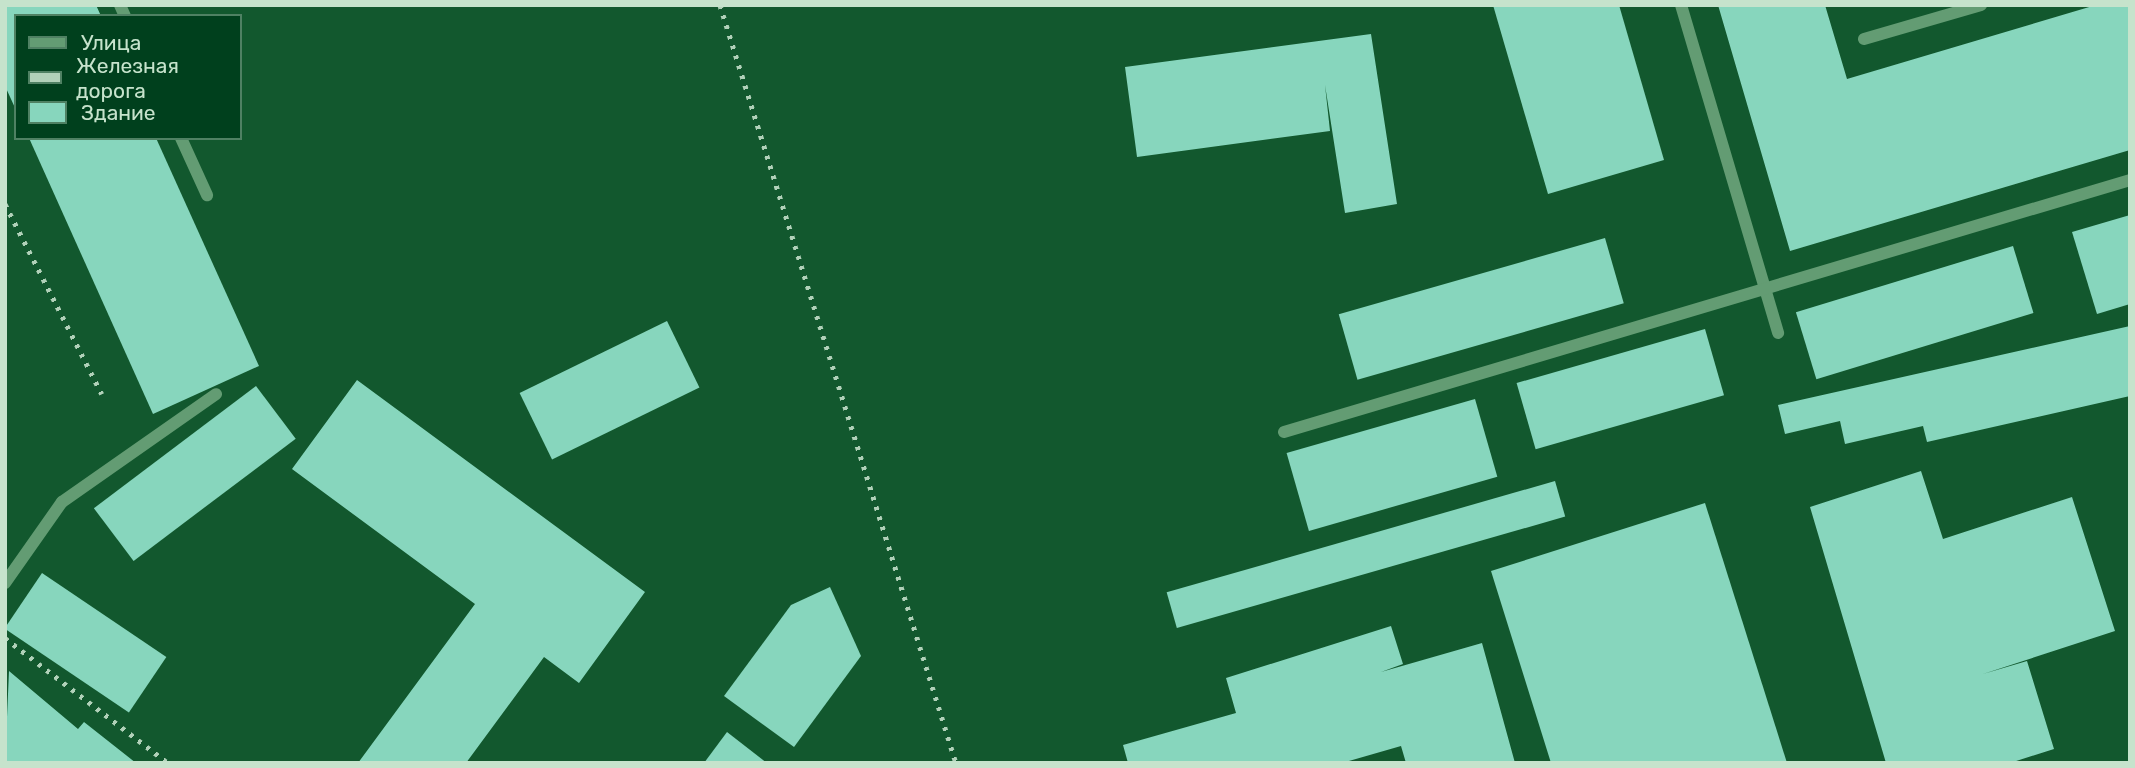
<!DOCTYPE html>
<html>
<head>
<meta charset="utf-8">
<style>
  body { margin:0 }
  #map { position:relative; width:2135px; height:768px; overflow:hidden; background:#0f4b27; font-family:Rubik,sans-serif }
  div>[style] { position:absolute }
  .built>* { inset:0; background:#12582e }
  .building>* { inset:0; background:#87d6bd; transform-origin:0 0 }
  .minor>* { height:12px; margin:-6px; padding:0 6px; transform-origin:6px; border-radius:6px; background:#639c73 }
  .rail>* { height:5px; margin-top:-2.5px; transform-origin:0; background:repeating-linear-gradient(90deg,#b1d1b9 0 3.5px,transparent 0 10.5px) }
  span { translate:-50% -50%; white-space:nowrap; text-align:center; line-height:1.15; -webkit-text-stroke:7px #00401d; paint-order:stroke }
  .frame { position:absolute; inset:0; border:7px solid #c6e3cc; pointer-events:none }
  .legend { position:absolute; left:14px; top:14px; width:228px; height:126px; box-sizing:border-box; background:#00401d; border:2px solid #4f8163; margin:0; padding:9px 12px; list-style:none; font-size:21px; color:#c6e3cc }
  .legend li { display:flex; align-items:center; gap:14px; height:35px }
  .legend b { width:35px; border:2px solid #4f8163 }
</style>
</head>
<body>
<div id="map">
  <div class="built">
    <i style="clip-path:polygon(evenodd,5px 5px,2130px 5px,2130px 763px,5px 763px,5px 5px,16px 16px,240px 16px,240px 138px,16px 138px,16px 16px)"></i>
  </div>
  <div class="building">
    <i style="clip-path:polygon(5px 5px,96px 5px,101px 16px,16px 16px,16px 110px,5px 86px)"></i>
    <i style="clip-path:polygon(1493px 5px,1619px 5px,1664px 160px,1548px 194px)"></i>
    <i style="clip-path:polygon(1718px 5px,1825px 5px,1847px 79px,2096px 5px,2130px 5px,2130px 150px,1790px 251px)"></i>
    <i style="clip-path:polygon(1371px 34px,1397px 204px,1345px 213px,1325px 85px,1330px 131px,1137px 157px,1125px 67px)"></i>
    <i style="clip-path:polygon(29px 138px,156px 138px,259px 366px,153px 414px)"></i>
    <i style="clip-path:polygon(2130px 215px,2130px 304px,2097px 314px,2072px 232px)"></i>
    <i style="left:1605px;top:238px;width:68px;height:277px;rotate:74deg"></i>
    <i style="left:2013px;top:246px;width:70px;height:227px;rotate:73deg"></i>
    <i style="left:667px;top:321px;width:74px;height:164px;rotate:64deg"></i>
    <i style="clip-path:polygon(2130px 326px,2130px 396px,1927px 442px,1923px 426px,1845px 444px,1840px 421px,1785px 434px,1778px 405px)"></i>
    <i style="left:1705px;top:329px;width:69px;height:196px;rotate:74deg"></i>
    <i style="clip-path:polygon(357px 380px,645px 592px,579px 683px,544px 657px,466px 763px,358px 763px,475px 604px,292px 469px)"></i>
    <i style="left:256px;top:386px;width:66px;height:203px;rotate:53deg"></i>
    <i style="left:1475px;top:399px;width:81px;height:196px;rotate:74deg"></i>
    <i style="clip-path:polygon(1921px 471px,1943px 539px,2072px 497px,2115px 631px,1983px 674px,2027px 661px,2054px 749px,2010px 763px,1886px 763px,1810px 507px)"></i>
    <i style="left:1555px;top:481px;width:37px;height:404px;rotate:74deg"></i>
    <i style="clip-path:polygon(1705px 503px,1787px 763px,1551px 763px,1491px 571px)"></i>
    <i style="left:42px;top:573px;width:150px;height:67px;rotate:34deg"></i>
    <i style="clip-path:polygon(830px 587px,861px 656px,794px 747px,724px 696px,791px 605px)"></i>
    <i style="clip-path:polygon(1391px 626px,1403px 664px,1381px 672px,1482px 643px,1515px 763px,1406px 763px,1401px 746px,1342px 763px,1128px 763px,1123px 745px,1236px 713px,1226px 678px)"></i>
    <i style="clip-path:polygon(9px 671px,78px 729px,84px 722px,136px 763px,5px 763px)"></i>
    <i style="clip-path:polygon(727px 732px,767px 763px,704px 763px)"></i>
  </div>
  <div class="minor">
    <i style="left:120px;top:5px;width:12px;rotate:66deg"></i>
    <i style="left:1681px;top:5px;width:342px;rotate:73.5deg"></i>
    <i style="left:1864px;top:39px;width:122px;rotate:-16.2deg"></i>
    <i style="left:181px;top:138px;width:63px;rotate:65.5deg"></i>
    <i style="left:1284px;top:432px;width:883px;rotate:-16.59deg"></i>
    <i style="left:5px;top:583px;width:99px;rotate:-54.9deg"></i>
    <i style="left:62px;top:502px;width:188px;rotate:-35deg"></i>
  </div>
  <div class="rail">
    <i style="left:720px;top:5px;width:794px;rotate:72.71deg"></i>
    <i style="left:5px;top:204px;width:213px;rotate:63deg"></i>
    <i style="left:5px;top:638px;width:205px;rotate:37.5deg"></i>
  </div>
  <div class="frame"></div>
  <ul class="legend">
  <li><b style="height:9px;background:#639c73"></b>Улица</li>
  <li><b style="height:9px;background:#b1d1b9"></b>Железная дорога</li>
  <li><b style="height:19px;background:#87d6bd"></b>Здание</li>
  </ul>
</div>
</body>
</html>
